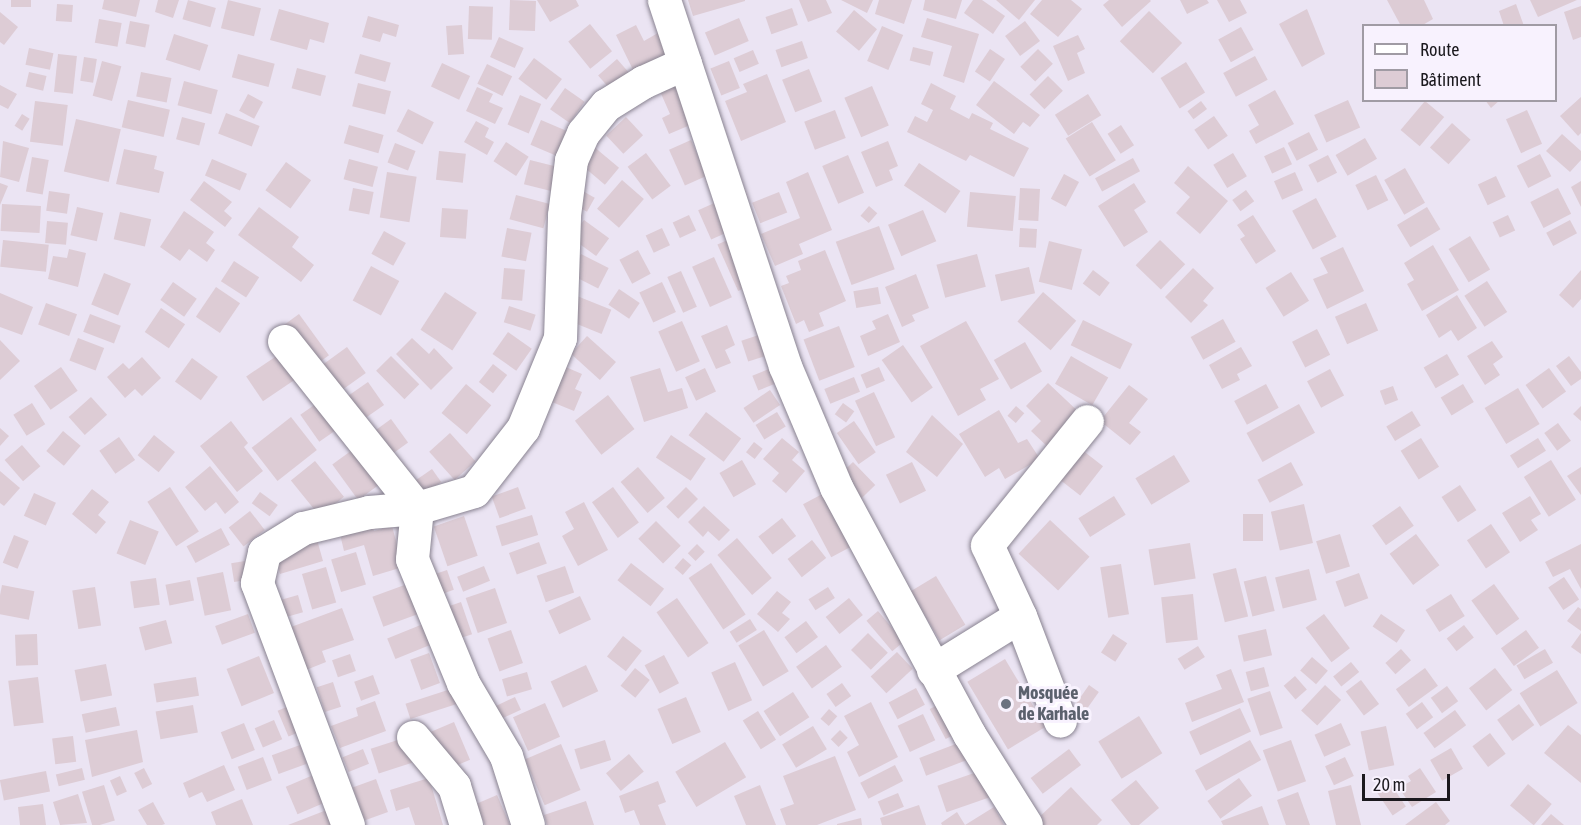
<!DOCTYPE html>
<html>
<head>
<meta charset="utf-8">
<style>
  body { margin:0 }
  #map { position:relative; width:1581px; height:825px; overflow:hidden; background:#ebe4f3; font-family:"Asap Condensed",sans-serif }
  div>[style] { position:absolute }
  .building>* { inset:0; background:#ddccd5; transform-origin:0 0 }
  .roads { filter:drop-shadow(0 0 2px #898391) drop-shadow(0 0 2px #898391) }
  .minor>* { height:33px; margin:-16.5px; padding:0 16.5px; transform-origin:16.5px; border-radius:16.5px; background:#fff }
  .dots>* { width:16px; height:16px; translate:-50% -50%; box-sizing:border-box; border:3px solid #f8f2fe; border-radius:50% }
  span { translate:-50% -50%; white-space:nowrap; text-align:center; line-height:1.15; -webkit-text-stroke:6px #f8f2fe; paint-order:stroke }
  .worship-label { font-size:18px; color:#5b616d; font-weight:700 }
  .left { translate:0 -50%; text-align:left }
  .legend { position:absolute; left:1362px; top:24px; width:195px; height:78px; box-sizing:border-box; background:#f8f2fe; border:2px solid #a09ba4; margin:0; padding:8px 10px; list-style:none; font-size:18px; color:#1b191e }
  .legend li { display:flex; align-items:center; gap:12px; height:30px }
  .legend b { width:30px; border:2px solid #a09ba4 }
  .scale { position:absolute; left:1362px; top:774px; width:88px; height:27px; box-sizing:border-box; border:3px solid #1b191e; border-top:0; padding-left:8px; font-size:18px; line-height:21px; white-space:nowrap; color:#1b191e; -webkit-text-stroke:4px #f8f2fe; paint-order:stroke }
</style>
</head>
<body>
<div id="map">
  <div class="building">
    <i style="left:11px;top:0;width:20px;height:7px"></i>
    <i style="clip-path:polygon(104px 0,140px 0,136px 17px,102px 9px)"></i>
    <i style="clip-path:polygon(158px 0,179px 0,173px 18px,155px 12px)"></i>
    <i style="left:188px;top:0;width:29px;height:20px;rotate:16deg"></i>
    <i style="left:228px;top:0;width:34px;height:29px;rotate:14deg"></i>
    <i style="left:510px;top:0;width:26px;height:30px;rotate:2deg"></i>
    <i style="clip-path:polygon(537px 0,576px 0,579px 6px,550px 22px)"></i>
    <i style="clip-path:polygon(688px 0,745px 0,745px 1px,693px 16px)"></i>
    <i style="clip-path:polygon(799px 0,826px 0,832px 13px,808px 22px)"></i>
    <i style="clip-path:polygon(841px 0,873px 0,867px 13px)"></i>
    <i style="clip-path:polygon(879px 0,912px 0,904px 24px,875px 14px)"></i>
    <i style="clip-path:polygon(925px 0,962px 0,956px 19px,923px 10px)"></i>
    <i style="clip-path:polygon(973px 0,982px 0,1005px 16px,993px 34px,964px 13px)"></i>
    <i style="clip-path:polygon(996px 0,1035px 0,1019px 20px)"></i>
    <i style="clip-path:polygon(1042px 0,1071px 0,1082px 9px,1058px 37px,1030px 14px)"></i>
    <i style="clip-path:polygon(1109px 0,1150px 0,1151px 1px,1122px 27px,1103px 5px)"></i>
    <i style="clip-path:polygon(1180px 0,1207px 0,1209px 3px,1187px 14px)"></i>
    <i style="clip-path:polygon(1217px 0,1240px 0,1247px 13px,1229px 22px)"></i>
    <i style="clip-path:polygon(1387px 0,1424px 0,1433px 19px,1421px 26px,1401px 26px)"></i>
    <i style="clip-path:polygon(1530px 0,1577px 0,1538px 17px)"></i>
    <i style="left:57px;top:4px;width:16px;height:17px;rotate:4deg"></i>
    <i style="clip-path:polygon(1516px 4px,1524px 26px,1504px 26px,1499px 11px)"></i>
    <i style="left:469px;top:6px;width:24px;height:33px;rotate:2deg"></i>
    <i style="clip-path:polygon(1581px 6px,1581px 37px,1573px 40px,1564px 12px)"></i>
    <i style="left:792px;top:8px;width:18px;height:28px;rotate:71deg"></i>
    <i style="clip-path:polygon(279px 9px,329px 23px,324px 43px,310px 39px,307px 50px,270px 40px)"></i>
    <i style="clip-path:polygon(1307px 9px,1325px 54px,1302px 67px,1279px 24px)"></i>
    <i style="left:854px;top:10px;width:30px;height:28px;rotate:40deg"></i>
    <i style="left:1149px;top:11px;width:46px;height:42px;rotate:44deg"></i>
    <i style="clip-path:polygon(0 12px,18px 27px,4px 45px,0 42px)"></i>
    <i style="clip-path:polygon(368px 16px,399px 25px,396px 37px,383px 33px,380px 42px,362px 37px)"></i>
    <i style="left:739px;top:18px;width:25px;height:37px;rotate:67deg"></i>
    <i style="clip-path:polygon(927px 18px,979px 34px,964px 83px,943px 76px,952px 46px,921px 37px)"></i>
    <i style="left:99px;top:19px;width:23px;height:24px;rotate:10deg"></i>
    <i style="left:130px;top:21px;width:20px;height:23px;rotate:11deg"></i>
    <i style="left:1025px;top:21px;width:25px;height:25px;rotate:53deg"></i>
    <i style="left:590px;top:24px;width:35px;height:28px;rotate:51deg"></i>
    <i style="left:462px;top:25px;width:29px;height:16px;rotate:86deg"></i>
    <i style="clip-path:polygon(636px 25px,644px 41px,658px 33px,670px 56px,635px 74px,616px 35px)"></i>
    <i style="left:882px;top:26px;width:23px;height:38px;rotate:23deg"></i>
    <i style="left:1241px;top:27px;width:26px;height:26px;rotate:61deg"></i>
    <i style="left:174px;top:34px;width:36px;height:27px;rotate:18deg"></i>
    <i style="clip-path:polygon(1078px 35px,1085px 49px,1077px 53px,1085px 73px,1068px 81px,1053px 46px)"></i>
    <i style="left:499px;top:37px;width:27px;height:22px;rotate:24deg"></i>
    <i style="left:802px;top:41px;width:18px;height:28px;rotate:71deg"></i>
    <i style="left:913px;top:47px;width:21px;height:14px;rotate:14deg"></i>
    <i style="left:29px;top:48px;width:25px;height:17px;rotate:12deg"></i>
    <i style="left:990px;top:49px;width:18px;height:27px;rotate:34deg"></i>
    <i style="left:1038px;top:49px;width:21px;height:25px;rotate:45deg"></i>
    <i style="left:753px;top:50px;width:15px;height:21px;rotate:67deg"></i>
    <i style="left:58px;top:54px;width:19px;height:38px;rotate:6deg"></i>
    <i style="left:238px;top:54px;width:38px;height:24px;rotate:15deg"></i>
    <i style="left:360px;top:54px;width:32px;height:20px;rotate:16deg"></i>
    <i style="left:1255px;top:56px;width:27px;height:36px;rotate:62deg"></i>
    <i style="left:84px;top:57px;width:13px;height:24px;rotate:9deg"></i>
    <i style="left:534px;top:58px;width:35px;height:26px;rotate:37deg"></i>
    <i style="left:617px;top:59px;width:18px;height:25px;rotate:49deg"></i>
    <i style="left:102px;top:61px;width:20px;height:36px;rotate:15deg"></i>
    <i style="left:729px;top:61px;width:29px;height:20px;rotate:68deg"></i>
    <i style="left:1186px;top:62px;width:36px;height:30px;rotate:58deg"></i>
    <i style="left:442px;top:63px;width:31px;height:26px;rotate:25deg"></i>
    <i style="left:487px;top:64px;width:28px;height:22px;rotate:26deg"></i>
    <i style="left:297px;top:68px;width:30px;height:21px;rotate:15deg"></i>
    <i style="left:809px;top:69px;width:35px;height:29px;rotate:68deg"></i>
    <i style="left:29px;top:72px;width:18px;height:15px;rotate:13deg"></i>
    <i style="left:141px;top:72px;width:31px;height:25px;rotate:11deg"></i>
    <i style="clip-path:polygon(767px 74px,786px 122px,741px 141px,725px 101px,747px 92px,743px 84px)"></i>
    <i style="left:1048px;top:76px;width:21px;height:26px;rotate:45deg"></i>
    <i style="left:184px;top:81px;width:35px;height:25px;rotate:15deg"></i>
    <i style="clip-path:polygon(676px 81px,695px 123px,669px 134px,662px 118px,670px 114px,659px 89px)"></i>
    <i style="clip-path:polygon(994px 81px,1040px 115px,1030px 127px,1023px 122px,1014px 134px,976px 105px)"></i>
    <i style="left:358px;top:83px;width:34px;height:24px;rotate:14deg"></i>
    <i style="clip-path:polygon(931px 83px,956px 96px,950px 109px,969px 119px,972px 113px,993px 123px,990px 129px,1029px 148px,1014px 177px,970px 155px,966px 161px,907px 132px,915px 116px,927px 122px,933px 110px,921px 104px)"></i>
    <i style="clip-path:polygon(0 85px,17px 94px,8px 109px,0 105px)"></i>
    <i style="left:872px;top:86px;width:43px;height:30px;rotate:67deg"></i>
    <i style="clip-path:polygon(477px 87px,493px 94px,489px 102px,503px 108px,495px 124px,466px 111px)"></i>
    <i style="left:565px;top:88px;width:24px;height:26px;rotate:35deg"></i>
    <i style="clip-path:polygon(1275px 90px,1294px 124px,1256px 144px,1249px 131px,1259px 125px,1248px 105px)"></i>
    <i style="left:248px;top:94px;width:17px;height:19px;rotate:28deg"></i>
    <i style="left:1088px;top:94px;width:25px;height:39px;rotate:58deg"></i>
    <i style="left:520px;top:95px;width:23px;height:32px;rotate:23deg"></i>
    <i style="clip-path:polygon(1581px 97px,1581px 133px,1578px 136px,1560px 116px)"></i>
    <i style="left:128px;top:100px;width:43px;height:28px;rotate:13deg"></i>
    <i style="left:1348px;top:100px;width:30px;height:37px;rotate:66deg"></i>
    <i style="clip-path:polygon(1485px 100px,1500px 100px,1491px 108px)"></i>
    <i style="left:35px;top:101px;width:33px;height:41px;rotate:7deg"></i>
    <i style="left:1201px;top:101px;width:10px;height:17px;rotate:53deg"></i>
    <i style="left:1425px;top:101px;width:25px;height:38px;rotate:40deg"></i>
    <i style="left:408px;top:109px;width:29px;height:25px;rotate:27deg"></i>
    <i style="left:835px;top:110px;width:30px;height:33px;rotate:69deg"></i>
    <i style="left:1527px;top:110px;width:37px;height:23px;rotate:66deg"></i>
    <i style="left:226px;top:113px;width:36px;height:22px;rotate:21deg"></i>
    <i style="left:22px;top:114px;width:9px;height:14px;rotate:32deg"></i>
    <i style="left:1214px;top:116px;width:24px;height:24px;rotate:55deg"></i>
    <i style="left:182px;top:117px;width:24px;height:23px;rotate:15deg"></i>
    <i style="left:626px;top:117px;width:25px;height:27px;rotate:47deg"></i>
    <i style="left:76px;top:119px;width:46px;height:54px;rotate:13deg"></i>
    <i style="left:541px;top:120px;width:30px;height:27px;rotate:23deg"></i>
    <i style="clip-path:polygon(476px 121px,489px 128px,485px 137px,494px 142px,487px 155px,464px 142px)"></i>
    <i style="left:1092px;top:122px;width:45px;height:31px;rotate:58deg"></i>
    <i style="left:1452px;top:123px;width:25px;height:33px;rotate:42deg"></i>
    <i style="left:349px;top:125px;width:36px;height:19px;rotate:16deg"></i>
    <i style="left:1121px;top:125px;width:24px;height:16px;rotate:57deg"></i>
    <i style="left:1309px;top:132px;width:20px;height:24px;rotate:63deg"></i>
    <i style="clip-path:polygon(1562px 134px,1581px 151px,1581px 160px,1570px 172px,1546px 151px)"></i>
    <i style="left:1365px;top:138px;width:24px;height:34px;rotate:60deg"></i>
    <i style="left:691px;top:140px;width:39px;height:24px;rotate:66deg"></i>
    <i style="clip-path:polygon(3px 141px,29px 148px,19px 182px,0 177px)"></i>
    <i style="clip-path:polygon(888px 141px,898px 166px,889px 170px,893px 180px,876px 187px,861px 152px)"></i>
    <i style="left:506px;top:142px;width:27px;height:23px;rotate:33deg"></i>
    <i style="left:395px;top:143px;width:22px;height:21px;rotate:21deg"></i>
    <i style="left:593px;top:146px;width:34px;height:22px;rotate:40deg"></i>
    <i style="left:1284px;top:147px;width:19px;height:22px;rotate:65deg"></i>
    <i style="clip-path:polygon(124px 149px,157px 156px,154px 169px,164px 172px,159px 193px,116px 184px)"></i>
    <i style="left:439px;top:151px;width:27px;height:29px;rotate:6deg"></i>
    <i style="left:646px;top:153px;width:41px;height:23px;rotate:53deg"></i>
    <i style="left:1233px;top:153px;width:27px;height:23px;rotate:59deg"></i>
    <i style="left:1540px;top:154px;width:25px;height:26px;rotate:63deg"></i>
    <i style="left:848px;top:155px;width:41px;height:28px;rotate:67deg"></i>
    <i style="left:1328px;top:155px;width:20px;height:22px;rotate:63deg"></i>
    <i style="left:32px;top:157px;width:17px;height:35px;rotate:10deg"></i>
    <i style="left:1133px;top:158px;width:15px;height:43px;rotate:62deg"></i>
    <i style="left:212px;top:159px;width:38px;height:18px;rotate:23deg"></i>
    <i style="left:349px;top:159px;width:30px;height:21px;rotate:15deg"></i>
    <i style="left:530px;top:160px;width:33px;height:25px;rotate:14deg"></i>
    <i style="left:286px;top:162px;width:31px;height:35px;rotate:36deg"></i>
    <i style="left:919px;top:163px;width:50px;height:27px;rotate:34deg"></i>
    <i style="clip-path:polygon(1188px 166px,1228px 201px,1200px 234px,1176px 213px,1190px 197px,1174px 183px)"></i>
    <i style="left:1405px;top:168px;width:40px;height:24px;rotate:60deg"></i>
    <i style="left:387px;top:172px;width:30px;height:46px;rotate:9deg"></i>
    <i style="clip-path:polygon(808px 172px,832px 230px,799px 244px,803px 254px,775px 266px,761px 234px,800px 218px,786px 182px)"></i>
    <i style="left:1295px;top:172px;width:20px;height:23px;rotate:66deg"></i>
    <i style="left:1064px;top:174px;width:17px;height:28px;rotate:28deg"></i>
    <i style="left:1376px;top:175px;width:28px;height:23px;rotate:64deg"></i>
    <i style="left:1496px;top:176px;width:23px;height:20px;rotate:65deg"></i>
    <i style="left:622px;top:180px;width:29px;height:38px;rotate:41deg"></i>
    <i style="clip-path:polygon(204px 181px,232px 202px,224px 211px,232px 218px,225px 227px,190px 200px)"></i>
    <i style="clip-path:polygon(1581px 181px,1581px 207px,1571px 187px)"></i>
    <i style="clip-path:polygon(0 183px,8px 186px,0 205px)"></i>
    <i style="clip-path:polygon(1134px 183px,1146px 202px,1134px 210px,1148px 232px,1124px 247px,1098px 206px)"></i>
    <i style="left:353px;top:188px;width:21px;height:23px;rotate:11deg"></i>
    <i style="left:1020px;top:188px;width:20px;height:32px;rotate:3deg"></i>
    <i style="left:1558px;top:188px;width:29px;height:31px;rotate:63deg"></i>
    <i style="left:579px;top:189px;width:18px;height:16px;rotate:29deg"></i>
    <i style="left:1246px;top:190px;width:14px;height:17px;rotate:54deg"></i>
    <i style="left:49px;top:191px;width:21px;height:20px;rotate:8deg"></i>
    <i style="left:779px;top:192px;width:22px;height:29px;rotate:68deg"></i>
    <i style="left:970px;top:192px;width:46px;height:35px;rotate:5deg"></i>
    <i style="left:516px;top:195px;width:35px;height:25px;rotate:15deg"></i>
    <i style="left:1316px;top:198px;width:44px;height:27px;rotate:62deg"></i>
    <i style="left:721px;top:200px;width:32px;height:25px;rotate:66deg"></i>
    <i style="left:2px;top:204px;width:39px;height:27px;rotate:3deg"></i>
    <i style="left:869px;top:206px;width:11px;height:13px;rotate:41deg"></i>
    <i style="left:77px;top:207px;width:27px;height:29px;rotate:13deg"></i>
    <i style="clip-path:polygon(259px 207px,299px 237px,292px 247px,314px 265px,301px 282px,238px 235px)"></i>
    <i style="left:1427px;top:207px;width:26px;height:35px;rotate:59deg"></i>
    <i style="left:442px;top:208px;width:26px;height:29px;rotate:4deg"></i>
    <i style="left:923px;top:210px;width:34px;height:38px;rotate:67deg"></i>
    <i style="clip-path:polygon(184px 211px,214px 232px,206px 243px,215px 250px,207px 262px,189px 249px,180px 261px,160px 247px)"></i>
    <i style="left:120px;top:212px;width:32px;height:28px;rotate:13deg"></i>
    <i style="left:689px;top:215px;width:17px;height:18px;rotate:65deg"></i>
    <i style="clip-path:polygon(1253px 215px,1276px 251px,1256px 264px,1240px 239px,1245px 236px,1237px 225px)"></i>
    <i style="left:1508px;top:215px;width:17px;height:17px;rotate:65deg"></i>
    <i style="left:584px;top:220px;width:31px;height:22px;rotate:36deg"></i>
    <i style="left:1570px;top:220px;width:15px;height:27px;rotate:62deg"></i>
    <i style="left:47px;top:221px;width:21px;height:22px;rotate:5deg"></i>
    <i style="left:879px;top:226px;width:46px;height:46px;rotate:70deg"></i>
    <i style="left:507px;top:228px;width:25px;height:29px;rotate:11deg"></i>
    <i style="left:662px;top:228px;width:19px;height:18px;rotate:65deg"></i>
    <i style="left:1020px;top:228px;width:17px;height:19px;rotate:3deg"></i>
    <i style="left:384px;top:231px;width:25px;height:26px;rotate:29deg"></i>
    <i style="left:1470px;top:236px;width:39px;height:25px;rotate:59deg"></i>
    <i style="left:732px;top:238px;width:51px;height:16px;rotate:66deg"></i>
    <i style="left:3px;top:240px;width:46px;height:27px;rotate:6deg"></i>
    <i style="left:1160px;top:240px;width:35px;height:35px;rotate:44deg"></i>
    <i style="left:1049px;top:241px;width:34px;height:42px;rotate:14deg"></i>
    <i style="clip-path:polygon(1433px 245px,1459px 290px,1422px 311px,1407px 284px,1414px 280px,1404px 263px)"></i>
    <i style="clip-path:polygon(1343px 247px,1364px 291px,1327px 309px,1313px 279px,1328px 273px,1320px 258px)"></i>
    <i style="clip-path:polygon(69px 249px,86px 253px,78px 287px,48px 279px,53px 256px,67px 258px)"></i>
    <i style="left:638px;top:250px;width:27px;height:21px;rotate:62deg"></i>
    <i style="clip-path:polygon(825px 250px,846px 301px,819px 313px,824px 326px,809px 332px,804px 320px,796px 324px,781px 286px,789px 283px,786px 276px,801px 270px,798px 261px)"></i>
    <i style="left:581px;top:254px;width:31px;height:23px;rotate:27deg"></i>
    <i style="left:977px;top:254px;width:34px;height:42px;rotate:75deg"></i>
    <i style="left:714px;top:257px;width:44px;height:24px;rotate:66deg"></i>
    <i style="left:234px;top:261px;width:30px;height:24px;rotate:33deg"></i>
    <i style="left:371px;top:266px;width:32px;height:39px;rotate:28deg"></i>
    <i style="left:1029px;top:267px;width:27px;height:35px;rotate:77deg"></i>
    <i style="left:504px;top:268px;width:21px;height:31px;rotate:5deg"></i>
    <i style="clip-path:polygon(1193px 268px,1214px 288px,1203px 301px,1208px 305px,1191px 323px,1165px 297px)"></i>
    <i style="left:1093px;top:270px;width:21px;height:17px;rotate:37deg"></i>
    <i style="clip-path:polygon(1581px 270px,1581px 299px,1573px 308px,1559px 295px)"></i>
    <i style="left:681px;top:271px;width:39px;height:15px;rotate:66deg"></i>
    <i style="left:1291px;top:272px;width:34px;height:30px;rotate:58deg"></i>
    <i style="left:104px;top:273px;width:29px;height:34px;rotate:22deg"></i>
    <i style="clip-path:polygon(916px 274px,929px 308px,912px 315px,915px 321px,902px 327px,885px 287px)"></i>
    <i style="left:1487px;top:281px;width:37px;height:27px;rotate:57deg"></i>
    <i style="left:173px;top:282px;width:29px;height:22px;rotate:35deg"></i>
    <i style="left:662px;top:282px;width:33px;height:25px;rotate:65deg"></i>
    <i style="left:216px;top:287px;width:29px;height:36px;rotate:34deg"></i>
    <i style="left:878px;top:287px;width:17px;height:25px;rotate:80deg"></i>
    <i style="left:619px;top:289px;width:25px;height:19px;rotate:34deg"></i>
    <i style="left:445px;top:292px;width:38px;height:45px;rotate:33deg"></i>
    <i style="left:1043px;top:292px;width:44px;height:39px;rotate:41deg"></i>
    <i style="clip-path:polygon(0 293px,33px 307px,22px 335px,0 327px)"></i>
    <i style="clip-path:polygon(1457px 295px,1477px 328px,1458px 341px,1451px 330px,1439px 338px,1426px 315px)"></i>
    <i style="left:577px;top:296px;width:37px;height:26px;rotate:22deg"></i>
    <i style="left:46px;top:303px;width:33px;height:23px;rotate:20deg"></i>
    <i style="left:1366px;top:303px;width:30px;height:34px;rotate:66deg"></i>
    <i style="left:509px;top:306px;width:28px;height:17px;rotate:18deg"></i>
    <i style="left:161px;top:308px;width:29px;height:29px;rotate:34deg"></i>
    <i style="left:90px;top:314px;width:33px;height:19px;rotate:21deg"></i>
    <i style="left:299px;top:314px;width:51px;height:22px;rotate:54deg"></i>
    <i style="clip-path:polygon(888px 314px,900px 342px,868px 356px,860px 336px,876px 329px,872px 321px)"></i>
    <i style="left:1223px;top:319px;width:26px;height:37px;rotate:61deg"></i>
    <i style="left:1083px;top:320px;width:55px;height:28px;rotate:26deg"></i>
    <i style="left:682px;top:321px;width:44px;height:26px;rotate:66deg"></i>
    <i style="clip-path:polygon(966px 321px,999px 379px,980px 389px,986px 400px,958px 416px,920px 346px)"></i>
    <i style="clip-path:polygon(727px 325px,735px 345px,725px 350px,731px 363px,716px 369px,701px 336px)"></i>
    <i style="left:839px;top:326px;width:44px;height:38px;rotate:69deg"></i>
    <i style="left:1317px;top:329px;width:29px;height:28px;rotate:63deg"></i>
    <i style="left:508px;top:332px;width:29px;height:27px;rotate:35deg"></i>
    <i style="left:768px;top:332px;width:22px;height:28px;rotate:72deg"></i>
    <i style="left:587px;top:336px;width:39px;height:24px;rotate:42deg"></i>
    <i style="left:78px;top:338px;width:28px;height:24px;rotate:21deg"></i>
    <i style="clip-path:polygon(412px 338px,429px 354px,434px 348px,453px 368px,431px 390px,396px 354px)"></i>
    <i style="clip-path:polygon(0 340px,20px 361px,0 380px)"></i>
    <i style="clip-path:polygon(1492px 341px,1503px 357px,1493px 364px,1500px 375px,1485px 385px,1467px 356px)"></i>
    <i style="left:1025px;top:342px;width:34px;height:36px;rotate:60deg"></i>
    <i style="left:903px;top:345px;width:52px;height:26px;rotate:55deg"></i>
    <i style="left:347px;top:347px;width:32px;height:31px;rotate:54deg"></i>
    <i style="clip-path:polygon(1241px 347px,1252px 366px,1237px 374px,1240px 380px,1222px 389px,1209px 365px)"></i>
    <i style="left:281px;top:353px;width:30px;height:42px;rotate:56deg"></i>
    <i style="left:1447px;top:354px;width:24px;height:27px;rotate:60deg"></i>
    <i style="left:391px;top:356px;width:40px;height:21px;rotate:45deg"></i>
    <i style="left:1071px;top:356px;width:43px;height:32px;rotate:30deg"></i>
    <i style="clip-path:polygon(1569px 356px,1581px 372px,1581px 379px,1571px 386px,1556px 366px)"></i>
    <i style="clip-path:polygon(142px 357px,161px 378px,142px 396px,135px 389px,125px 398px,107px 377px,123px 363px,129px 369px)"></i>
    <i style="left:192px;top:358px;width:32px;height:29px;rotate:36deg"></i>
    <i style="left:493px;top:364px;width:18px;height:23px;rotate:38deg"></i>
    <i style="clip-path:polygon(561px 365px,582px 374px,575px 389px,582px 392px,574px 411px,547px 400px)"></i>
    <i style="left:61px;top:367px;width:29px;height:33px;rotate:55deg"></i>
    <i style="left:879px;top:367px;width:15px;height:20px;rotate:67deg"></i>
    <i style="clip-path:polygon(660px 368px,668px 392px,682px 388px,688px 408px,644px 422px,630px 377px)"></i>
    <i style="left:705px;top:368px;width:26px;height:22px;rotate:65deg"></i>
    <i style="left:1549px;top:368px;width:29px;height:29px;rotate:54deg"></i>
    <i style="left:769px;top:369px;width:16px;height:18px;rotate:68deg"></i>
    <i style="left:1330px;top:369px;width:30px;height:26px;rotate:62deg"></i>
    <i style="left:854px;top:377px;width:16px;height:32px;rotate:68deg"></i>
    <i style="left:368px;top:382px;width:28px;height:32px;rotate:55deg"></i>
    <i style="clip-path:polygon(1048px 383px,1083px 416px,1051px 450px,1031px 431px,1041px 421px,1026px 406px)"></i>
    <i style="left:466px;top:384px;width:33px;height:38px;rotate:40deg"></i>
    <i style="left:1266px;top:384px;width:27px;height:36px;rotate:62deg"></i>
    <i style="left:1463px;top:384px;width:21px;height:26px;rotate:59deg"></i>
    <i style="clip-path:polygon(1129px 385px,1148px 399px,1129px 423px,1141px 432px,1130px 445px,1100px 421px)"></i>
    <i style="left:1393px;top:386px;width:15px;height:14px;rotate:70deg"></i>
    <i style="left:1518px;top:388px;width:42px;height:39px;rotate:59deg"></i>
    <i style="left:770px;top:390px;width:18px;height:32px;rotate:56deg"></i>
    <i style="left:874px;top:392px;width:50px;height:21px;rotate:65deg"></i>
    <i style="left:608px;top:395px;width:43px;height:42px;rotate:52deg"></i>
    <i style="left:91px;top:397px;width:24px;height:30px;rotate:48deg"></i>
    <i style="left:320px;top:401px;width:33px;height:24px;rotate:55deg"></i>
    <i style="left:32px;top:403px;width:25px;height:22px;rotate:58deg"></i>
    <i style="left:843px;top:403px;width:14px;height:14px;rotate:36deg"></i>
    <i style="left:1299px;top:404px;width:33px;height:60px;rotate:61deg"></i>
    <i style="left:1016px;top:406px;width:11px;height:13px;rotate:41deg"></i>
    <i style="clip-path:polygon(1581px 406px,1581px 421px,1573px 414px)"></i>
    <i style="clip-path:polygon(999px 410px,1018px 443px,1027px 439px,1040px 459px,1005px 479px,999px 468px,985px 477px,959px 434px)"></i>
    <i style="left:1412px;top:411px;width:17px;height:30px;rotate:59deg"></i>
    <i style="left:706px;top:412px;width:44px;height:29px;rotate:37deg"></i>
    <i style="left:777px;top:412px;width:17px;height:25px;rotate:59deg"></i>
    <i style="clip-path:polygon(932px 415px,963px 444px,937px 477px,906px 452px)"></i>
    <i style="left:291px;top:417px;width:42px;height:50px;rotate:52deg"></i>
    <i style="left:391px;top:419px;width:29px;height:28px;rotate:54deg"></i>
    <i style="clip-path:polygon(231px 421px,248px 443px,244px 447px,263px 471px,237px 492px,200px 446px)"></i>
    <i style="left:854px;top:421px;width:38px;height:21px;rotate:55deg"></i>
    <i style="left:1558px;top:423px;width:22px;height:17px;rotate:54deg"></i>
    <i style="clip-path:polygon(0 428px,9px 436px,0 446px)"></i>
    <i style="left:63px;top:431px;width:23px;height:26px;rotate:40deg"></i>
    <i style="left:450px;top:433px;width:38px;height:28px;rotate:48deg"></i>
    <i style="left:154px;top:435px;width:27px;height:26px;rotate:39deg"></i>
    <i style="left:671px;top:435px;width:42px;height:27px;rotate:34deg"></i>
    <i style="left:119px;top:437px;width:28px;height:24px;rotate:55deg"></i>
    <i style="clip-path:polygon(782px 438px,799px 452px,792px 460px,805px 471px,786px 493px,772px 481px,779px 473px,763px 459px)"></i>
    <i style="left:1421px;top:438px;width:34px;height:24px;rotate:58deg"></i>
    <i style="left:1538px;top:438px;width:15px;height:33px;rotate:58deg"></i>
    <i style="left:754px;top:442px;width:11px;height:13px;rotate:38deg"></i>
    <i style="left:22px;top:445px;width:28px;height:23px;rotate:49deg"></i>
    <i style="left:359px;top:445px;width:44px;height:33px;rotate:54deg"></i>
    <i style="left:1077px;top:446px;width:33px;height:37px;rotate:38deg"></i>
    <i style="left:1174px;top:455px;width:31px;height:45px;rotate:59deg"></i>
    <i style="left:742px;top:460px;width:28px;height:26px;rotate:60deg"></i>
    <i style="left:1551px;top:460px;width:47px;height:32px;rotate:58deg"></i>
    <i style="left:315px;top:461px;width:46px;height:31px;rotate:51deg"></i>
    <i style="left:853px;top:462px;width:32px;height:19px;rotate:46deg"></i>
    <i style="left:912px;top:462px;width:32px;height:29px;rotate:64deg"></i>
    <i style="left:1291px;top:462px;width:26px;height:38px;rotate:62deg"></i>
    <i style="clip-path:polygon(210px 466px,239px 502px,225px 514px,216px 502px,205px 511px,185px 487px)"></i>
    <i style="left:638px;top:467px;width:41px;height:23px;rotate:49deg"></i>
    <i style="clip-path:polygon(1581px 467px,1581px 495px,1567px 476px)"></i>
    <i style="left:432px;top:469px;width:16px;height:22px;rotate:55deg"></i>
    <i style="clip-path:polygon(0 471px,20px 488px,4px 506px,0 503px)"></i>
    <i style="left:1460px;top:485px;width:30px;height:22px;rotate:57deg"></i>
    <i style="left:170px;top:487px;width:53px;height:27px;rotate:57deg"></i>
    <i style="left:518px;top:487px;width:23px;height:28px;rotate:70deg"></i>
    <i style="left:613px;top:487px;width:44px;height:26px;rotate:54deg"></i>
    <i style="left:686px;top:487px;width:17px;height:28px;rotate:45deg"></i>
    <i style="clip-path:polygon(92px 489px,109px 502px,98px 515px,106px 522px,96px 534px,72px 514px)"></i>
    <i style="left:260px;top:492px;width:22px;height:14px;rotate:36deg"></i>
    <i style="left:826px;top:492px;width:60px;height:26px;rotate:62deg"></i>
    <i style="left:34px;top:493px;width:24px;height:25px;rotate:24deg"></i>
    <i style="left:1114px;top:496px;width:22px;height:42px;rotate:58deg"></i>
    <i style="clip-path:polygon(1530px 496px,1541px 514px,1531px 520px,1538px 530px,1520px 542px,1502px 513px)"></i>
    <i style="clip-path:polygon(584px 502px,608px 550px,578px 566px,562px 536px,574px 529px,565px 512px)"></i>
    <i style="left:1304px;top:504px;width:40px;height:34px;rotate:77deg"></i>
    <i style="clip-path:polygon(704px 506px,730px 530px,719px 541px,708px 531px,703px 537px,688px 522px)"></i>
    <i style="left:1400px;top:506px;width:24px;height:34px;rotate:55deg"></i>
    <i style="left:250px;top:511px;width:24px;height:27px;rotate:52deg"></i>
    <i style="left:1263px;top:514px;width:27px;height:20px;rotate:90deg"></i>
    <i style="left:532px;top:515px;width:21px;height:38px;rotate:73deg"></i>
    <i style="left:464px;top:516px;width:42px;height:32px;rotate:71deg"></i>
    <i style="left:782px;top:518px;width:23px;height:30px;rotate:52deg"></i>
    <i style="left:130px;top:520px;width:31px;height:36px;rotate:22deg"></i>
    <i style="left:1050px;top:520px;width:54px;height:46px;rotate:43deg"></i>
    <i style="clip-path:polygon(371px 521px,374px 531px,392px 526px,403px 567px,373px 576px,364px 545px,344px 551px,339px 530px)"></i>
    <i style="left:656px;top:521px;width:35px;height:25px;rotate:45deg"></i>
    <i style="left:1491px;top:524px;width:34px;height:29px;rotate:56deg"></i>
    <i style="left:221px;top:528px;width:19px;height:39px;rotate:62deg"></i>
    <i style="left:1340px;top:534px;width:34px;height:25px;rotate:73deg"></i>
    <i style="left:1416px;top:534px;width:39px;height:33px;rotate:53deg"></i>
    <i style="left:14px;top:535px;width:16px;height:30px;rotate:22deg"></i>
    <i style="clip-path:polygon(316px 536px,323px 561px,280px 574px,276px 560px,291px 555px,288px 544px)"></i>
    <i style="left:737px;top:538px;width:53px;height:26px;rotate:49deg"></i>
    <i style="left:812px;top:540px;width:23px;height:31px;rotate:52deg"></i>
    <i style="left:539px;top:542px;width:23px;height:32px;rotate:70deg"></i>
    <i style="left:1190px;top:543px;width:36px;height:42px;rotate:81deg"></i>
    <i style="left:697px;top:544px;width:11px;height:13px;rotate:45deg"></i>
    <i style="clip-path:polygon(1581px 544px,1581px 589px,1570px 569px,1553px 577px,1545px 562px)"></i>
    <i style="left:356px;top:552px;width:34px;height:26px;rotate:73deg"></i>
    <i style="left:683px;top:558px;width:11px;height:13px;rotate:41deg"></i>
    <i style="left:245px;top:561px;width:19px;height:14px;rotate:81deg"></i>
    <i style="left:631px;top:563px;width:42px;height:22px;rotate:38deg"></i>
    <i style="left:711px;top:563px;width:62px;height:27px;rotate:56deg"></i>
    <i style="left:1121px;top:564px;width:51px;height:21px;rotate:81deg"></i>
    <i style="left:484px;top:566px;width:16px;height:29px;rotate:68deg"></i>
    <i style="left:565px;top:566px;width:28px;height:30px;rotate:71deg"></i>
    <i style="left:326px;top:567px;width:37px;height:25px;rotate:74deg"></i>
    <i style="left:1236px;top:568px;width:50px;height:24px;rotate:76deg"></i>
    <i style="left:1309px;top:569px;width:32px;height:35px;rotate:76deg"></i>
    <i style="left:447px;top:570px;width:21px;height:21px;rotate:71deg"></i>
    <i style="left:223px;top:572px;width:39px;height:27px;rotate:78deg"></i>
    <i style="left:1359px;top:573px;width:27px;height:25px;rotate:70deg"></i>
    <i style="left:936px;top:576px;width:57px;height:30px;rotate:59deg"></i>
    <i style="left:1266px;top:576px;width:36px;height:23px;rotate:76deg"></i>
    <i style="left:1564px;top:577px;width:27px;height:19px;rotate:56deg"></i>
    <i style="left:156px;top:578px;width:27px;height:26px;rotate:82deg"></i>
    <i style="left:190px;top:580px;width:21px;height:25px;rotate:79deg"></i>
    <i style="left:410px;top:583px;width:32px;height:40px;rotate:70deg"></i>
    <i style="left:1494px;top:584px;width:43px;height:28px;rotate:54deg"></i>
    <i style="left:2px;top:585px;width:33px;height:29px;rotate:11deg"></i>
    <i style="left:95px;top:587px;width:39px;height:23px;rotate:81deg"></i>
    <i style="left:828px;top:587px;width:13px;height:23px;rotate:58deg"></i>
    <i style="left:495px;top:588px;width:37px;height:31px;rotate:71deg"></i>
    <i style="clip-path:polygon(777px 591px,791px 602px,782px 613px,790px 619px,778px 632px,757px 614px)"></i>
    <i style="left:1193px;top:594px;width:46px;height:32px;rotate:84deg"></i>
    <i style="left:1451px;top:594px;width:26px;height:30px;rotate:58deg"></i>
    <i style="left:298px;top:595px;width:18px;height:22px;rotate:74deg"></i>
    <i style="left:580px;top:596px;width:26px;height:35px;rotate:65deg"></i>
    <i style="left:677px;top:598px;width:55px;height:25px;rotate:55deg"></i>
    <i style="left:849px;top:598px;width:22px;height:30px;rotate:51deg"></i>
    <i style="left:461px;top:602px;width:34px;height:19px;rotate:71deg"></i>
    <i style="clip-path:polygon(1578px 607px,1581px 609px,1581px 631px,1567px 621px)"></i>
    <i style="clip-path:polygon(342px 608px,354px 640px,322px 651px,326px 662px,306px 670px,291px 627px)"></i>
    <i style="left:878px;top:611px;width:40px;height:15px;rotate:50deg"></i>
    <i style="left:248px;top:614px;width:20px;height:35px;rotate:70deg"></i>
    <i style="left:1324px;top:614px;width:43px;height:23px;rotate:53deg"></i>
    <i style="left:1381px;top:614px;width:29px;height:15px;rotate:34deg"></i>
    <i style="left:750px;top:619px;width:13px;height:24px;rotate:58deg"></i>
    <i style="left:166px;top:620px;width:24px;height:28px;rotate:75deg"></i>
    <i style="left:806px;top:621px;width:20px;height:27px;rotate:53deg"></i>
    <i style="left:428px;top:622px;width:22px;height:44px;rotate:68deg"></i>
    <i style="left:1464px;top:625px;width:16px;height:22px;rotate:52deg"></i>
    <i style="left:1266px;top:629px;width:27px;height:29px;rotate:77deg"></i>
    <i style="left:511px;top:630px;width:35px;height:25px;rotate:70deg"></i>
    <i style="left:764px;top:630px;width:48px;height:30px;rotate:59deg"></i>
    <i style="left:1526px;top:630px;width:22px;height:31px;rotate:54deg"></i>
    <i style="left:868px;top:633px;width:28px;height:24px;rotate:45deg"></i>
    <i style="clip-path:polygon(1581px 633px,1581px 654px,1571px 647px)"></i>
    <i style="left:37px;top:634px;width:31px;height:22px;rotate:88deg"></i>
    <i style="left:1113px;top:634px;width:17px;height:22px;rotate:33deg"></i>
    <i style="left:623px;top:636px;width:24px;height:26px;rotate:38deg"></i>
    <i style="left:826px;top:645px;width:27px;height:37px;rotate:54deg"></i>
    <i style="left:1198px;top:646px;width:13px;height:24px;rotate:58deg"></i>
    <i style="left:1401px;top:649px;width:15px;height:21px;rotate:48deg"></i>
    <i style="left:1545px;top:649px;width:16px;height:33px;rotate:60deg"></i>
    <i style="left:897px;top:652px;width:23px;height:36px;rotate:47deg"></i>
    <i style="left:429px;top:653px;width:32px;height:20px;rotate:70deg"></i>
    <i style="left:350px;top:654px;width:18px;height:19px;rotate:71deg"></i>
    <i style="left:664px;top:655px;width:32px;height:22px;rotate:62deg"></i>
    <i style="left:259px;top:656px;width:40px;height:35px;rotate:68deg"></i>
    <i style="left:1312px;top:657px;width:21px;height:18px;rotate:41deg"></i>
    <i style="left:1005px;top:659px;width:79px;height:44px;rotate:59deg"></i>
    <i style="left:735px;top:662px;width:42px;height:26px;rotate:66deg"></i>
    <i style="left:1351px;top:662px;width:13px;height:23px;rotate:51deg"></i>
    <i style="left:106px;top:664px;width:32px;height:32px;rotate:79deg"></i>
    <i style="left:586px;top:665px;width:29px;height:39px;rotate:65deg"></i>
    <i style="left:1264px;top:667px;width:20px;height:19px;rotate:75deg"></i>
    <i style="left:635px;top:668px;width:19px;height:23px;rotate:39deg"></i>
    <i style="left:1425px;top:668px;width:22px;height:36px;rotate:54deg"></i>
    <i style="left:1495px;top:668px;width:28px;height:33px;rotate:52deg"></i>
    <i style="clip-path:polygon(1231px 669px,1244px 702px,1192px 722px,1185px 703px,1222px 689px,1216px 675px)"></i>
    <i style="left:1557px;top:670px;width:39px;height:44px;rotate:58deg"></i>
    <i style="left:527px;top:672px;width:18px;height:26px;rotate:74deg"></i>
    <i style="left:373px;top:675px;width:20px;height:20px;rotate:70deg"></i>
    <i style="left:1295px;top:676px;width:18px;height:15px;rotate:49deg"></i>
    <i style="left:38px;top:677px;width:46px;height:30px;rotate:83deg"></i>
    <i style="left:196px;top:677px;width:19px;height:43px;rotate:81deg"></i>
    <i style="left:1361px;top:680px;width:30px;height:19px;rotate:53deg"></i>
    <i style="left:333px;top:682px;width:26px;height:17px;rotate:72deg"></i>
    <i style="left:842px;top:683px;width:16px;height:19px;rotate:55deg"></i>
    <i style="left:1089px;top:685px;width:12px;height:24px;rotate:35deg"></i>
    <i style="left:1325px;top:685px;width:22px;height:35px;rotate:43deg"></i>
    <i style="left:1447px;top:686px;width:19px;height:20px;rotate:54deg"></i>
    <i style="left:454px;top:688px;width:16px;height:51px;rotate:72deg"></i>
    <i style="left:916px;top:688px;width:19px;height:31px;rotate:62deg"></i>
    <i style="left:1270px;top:691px;width:39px;height:24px;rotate:71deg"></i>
    <i style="left:793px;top:692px;width:30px;height:35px;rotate:57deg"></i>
    <i style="left:515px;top:697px;width:14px;height:24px;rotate:65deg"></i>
    <i style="left:686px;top:697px;width:38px;height:31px;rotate:67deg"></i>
    <i style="clip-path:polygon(375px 701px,386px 731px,340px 748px,331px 726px,358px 716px,356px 708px)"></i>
    <i style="clip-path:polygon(871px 702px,898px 757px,859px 777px,847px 752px,859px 745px,844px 716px)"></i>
    <i style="left:943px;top:702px;width:34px;height:15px;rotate:62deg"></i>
    <i style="left:1422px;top:702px;width:19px;height:20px;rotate:54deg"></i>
    <i style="left:296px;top:703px;width:28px;height:20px;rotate:67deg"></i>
    <i style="left:545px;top:703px;width:37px;height:35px;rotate:66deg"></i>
    <i style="left:1519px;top:704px;width:26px;height:27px;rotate:54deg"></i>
    <i style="left:193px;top:705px;width:28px;height:38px;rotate:80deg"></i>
    <i style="left:116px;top:707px;width:19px;height:35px;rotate:78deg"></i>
    <i style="left:1240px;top:708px;width:26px;height:56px;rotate:65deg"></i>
    <i style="left:829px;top:709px;width:11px;height:13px;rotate:41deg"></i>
    <i style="left:1455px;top:710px;width:19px;height:39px;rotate:54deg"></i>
    <i style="left:758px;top:711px;width:34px;height:18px;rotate:58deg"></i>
    <i style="left:923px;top:714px;width:29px;height:28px;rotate:65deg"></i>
    <i style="left:1139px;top:716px;width:44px;height:48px;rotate:58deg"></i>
    <i style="left:274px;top:720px;width:21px;height:21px;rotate:67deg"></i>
    <i style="left:454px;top:722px;width:41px;height:25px;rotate:67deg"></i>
    <i style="left:244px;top:723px;width:29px;height:25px;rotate:68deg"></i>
    <i style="left:1341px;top:723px;width:24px;height:29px;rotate:66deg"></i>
    <i style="clip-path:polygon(1568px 725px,1581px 735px,1581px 783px,1544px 753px)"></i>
    <i style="left:813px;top:726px;width:27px;height:36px;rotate:59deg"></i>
    <i style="left:1386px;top:726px;width:40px;height:26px;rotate:78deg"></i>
    <i style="clip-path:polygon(137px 730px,143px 762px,92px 777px,85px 740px)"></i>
    <i style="left:840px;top:730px;width:11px;height:13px;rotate:45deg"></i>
    <i style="left:1490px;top:733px;width:26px;height:22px;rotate:53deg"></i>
    <i style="left:73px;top:736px;width:26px;height:21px;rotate:83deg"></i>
    <i style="left:404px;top:738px;width:26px;height:35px;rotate:72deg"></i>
    <i style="left:605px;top:740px;width:21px;height:32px;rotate:73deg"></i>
    <i style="left:966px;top:740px;width:19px;height:50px;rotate:69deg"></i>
    <i style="left:1250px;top:740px;width:23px;height:63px;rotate:61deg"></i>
    <i style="left:1291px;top:740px;width:44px;height:30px;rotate:70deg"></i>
    <i style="left:725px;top:742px;width:41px;height:58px;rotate:59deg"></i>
    <i style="left:561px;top:744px;width:50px;height:39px;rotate:67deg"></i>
    <i style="left:300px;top:745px;width:20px;height:30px;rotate:70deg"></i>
    <i style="left:1451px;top:748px;width:24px;height:24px;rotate:60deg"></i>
    <i style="left:363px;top:749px;width:16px;height:22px;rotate:68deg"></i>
    <i style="left:1069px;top:749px;width:20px;height:48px;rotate:53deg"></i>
    <i style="left:629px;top:754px;width:23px;height:30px;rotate:50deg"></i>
    <i style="clip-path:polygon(835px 756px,856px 810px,817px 825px,786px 825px,780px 809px,794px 804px,783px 776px)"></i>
    <i style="left:263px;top:757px;width:25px;height:27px;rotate:69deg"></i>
    <i style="left:1345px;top:757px;width:21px;height:22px;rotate:65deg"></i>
    <i style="clip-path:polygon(224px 765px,235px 790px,207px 802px,202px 792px,189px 798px,183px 783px)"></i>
    <i style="left:895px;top:765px;width:18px;height:39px;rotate:63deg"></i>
    <i style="left:82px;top:768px;width:12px;height:27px;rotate:76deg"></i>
    <i style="left:144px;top:768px;width:18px;height:11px;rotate:63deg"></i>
    <i style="clip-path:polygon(1420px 768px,1436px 792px,1412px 807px,1399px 788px,1411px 781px,1408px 776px)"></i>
    <i style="left:46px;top:771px;width:21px;height:47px;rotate:79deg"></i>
    <i style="left:980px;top:771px;width:28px;height:45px;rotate:71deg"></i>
    <i style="left:318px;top:773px;width:30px;height:35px;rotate:67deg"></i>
    <i style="left:120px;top:776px;width:17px;height:11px;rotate:66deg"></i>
    <i style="clip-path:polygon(429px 778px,443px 825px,415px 825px,409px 807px,396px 811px,390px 790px)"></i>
    <i style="left:1239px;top:778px;width:22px;height:39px;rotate:54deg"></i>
    <i style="left:376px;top:779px;width:35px;height:25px;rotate:70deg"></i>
    <i style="clip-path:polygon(1136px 780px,1159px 808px,1139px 825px,1131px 825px,1111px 800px)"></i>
    <i style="left:1388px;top:780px;width:32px;height:16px;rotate:56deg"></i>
    <i style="clip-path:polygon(658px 781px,666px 802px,658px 805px,666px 825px,640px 825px,634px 810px,625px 813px,619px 796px)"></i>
    <i style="left:1528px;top:784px;width:31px;height:28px;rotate:40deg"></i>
    <i style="left:104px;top:785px;width:37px;height:23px;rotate:73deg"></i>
    <i style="clip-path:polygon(760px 785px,776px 825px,746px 825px,734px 796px)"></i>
    <i style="clip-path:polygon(1351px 785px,1361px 825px,1336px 825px,1328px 791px)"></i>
    <i style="clip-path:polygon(1071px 787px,1102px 820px,1097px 825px,1038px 825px,1035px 821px)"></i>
    <i style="clip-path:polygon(1298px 792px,1310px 825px,1286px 825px,1277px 800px)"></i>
    <i style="left:898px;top:793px;width:15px;height:22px;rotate:67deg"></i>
    <i style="clip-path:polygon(78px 794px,87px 823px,60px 825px,53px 802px)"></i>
    <i style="clip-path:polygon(497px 795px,510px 825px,485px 825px,476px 804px)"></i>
    <i style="clip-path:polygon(242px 799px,253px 825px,216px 825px,211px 812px)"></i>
    <i style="clip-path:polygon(586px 801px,594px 825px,547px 825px,544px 815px)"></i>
    <i style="clip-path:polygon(153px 802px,165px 824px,162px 825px,147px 825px,138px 810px)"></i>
    <i style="clip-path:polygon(1436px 802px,1450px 821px,1445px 825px,1405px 825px)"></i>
    <i style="clip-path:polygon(43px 804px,46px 825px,20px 825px,18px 807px)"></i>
    <i style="clip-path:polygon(919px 805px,926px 825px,882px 825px,880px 818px)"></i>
    <i style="clip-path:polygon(337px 806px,342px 825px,288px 825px)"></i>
    <i style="clip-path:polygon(1262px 806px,1269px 825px,1223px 825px,1221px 821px)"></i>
    <i style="clip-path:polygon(994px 807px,1004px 825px,942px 825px,941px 823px,957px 812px,965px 825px)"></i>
    <i style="clip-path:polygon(1551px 814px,1564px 825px,1541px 825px)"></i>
    <i style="clip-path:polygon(861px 818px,862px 825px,837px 825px,837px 824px)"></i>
  </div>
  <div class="roads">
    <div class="minor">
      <i style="left:664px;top:0;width:385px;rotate:71.7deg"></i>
      <i style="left:785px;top:366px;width:131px;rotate:67.1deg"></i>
      <i style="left:836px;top:487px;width:281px;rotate:61.7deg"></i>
      <i style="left:969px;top:734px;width:107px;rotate:57.9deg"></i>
      <i style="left:284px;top:341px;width:213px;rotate:51.5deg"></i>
      <i style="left:417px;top:508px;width:51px;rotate:95.6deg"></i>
      <i style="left:412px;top:559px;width:134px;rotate:67.6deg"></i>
      <i style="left:463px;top:683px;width:85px;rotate:59.5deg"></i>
      <i style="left:506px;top:756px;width:72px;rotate:72.3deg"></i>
      <i style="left:1020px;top:616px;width:78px;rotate:-114.9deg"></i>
      <i style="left:987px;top:545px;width:159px;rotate:-51.1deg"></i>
      <i style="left:933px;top:670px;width:102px;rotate:-31.8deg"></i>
      <i style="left:1020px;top:616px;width:112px;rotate:69.1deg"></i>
      <i style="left:413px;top:737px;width:64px;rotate:50.1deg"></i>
      <i style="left:454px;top:786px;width:41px;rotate:72.9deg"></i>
      <i style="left:348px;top:825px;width:259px;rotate:-110.6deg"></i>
      <i style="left:257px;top:583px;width:32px;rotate:-77deg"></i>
      <i style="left:264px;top:552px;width:46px;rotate:-31.6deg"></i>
      <i style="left:303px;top:528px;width:68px;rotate:-13.6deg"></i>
      <i style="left:369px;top:512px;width:48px;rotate:-4.8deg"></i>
      <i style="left:417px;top:508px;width:59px;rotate:-16.6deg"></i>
      <i style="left:474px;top:491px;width:80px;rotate:-52.1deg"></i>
      <i style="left:523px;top:428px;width:97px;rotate:-67.7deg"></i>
      <i style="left:560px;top:338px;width:123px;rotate:-88.1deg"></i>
      <i style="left:564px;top:215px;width:55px;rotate:-82.7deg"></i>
      <i style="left:571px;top:160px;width:30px;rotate:-66deg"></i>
      <i style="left:583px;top:133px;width:36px;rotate:-51deg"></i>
      <i style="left:606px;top:105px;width:44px;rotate:-31.9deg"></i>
      <i style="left:643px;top:82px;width:46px;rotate:-24.3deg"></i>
    </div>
  </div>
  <div class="dots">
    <i style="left:1006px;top:704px;background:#6b7280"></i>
  </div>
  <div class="worship-label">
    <span class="left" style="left:1018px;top:704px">Mosquée<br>de Karhale</span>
  </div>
  <ul class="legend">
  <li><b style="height:8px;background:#fff"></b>Route</li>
  <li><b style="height:16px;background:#ddccd5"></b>Bâtiment</li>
  </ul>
  <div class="scale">20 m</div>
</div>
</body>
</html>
